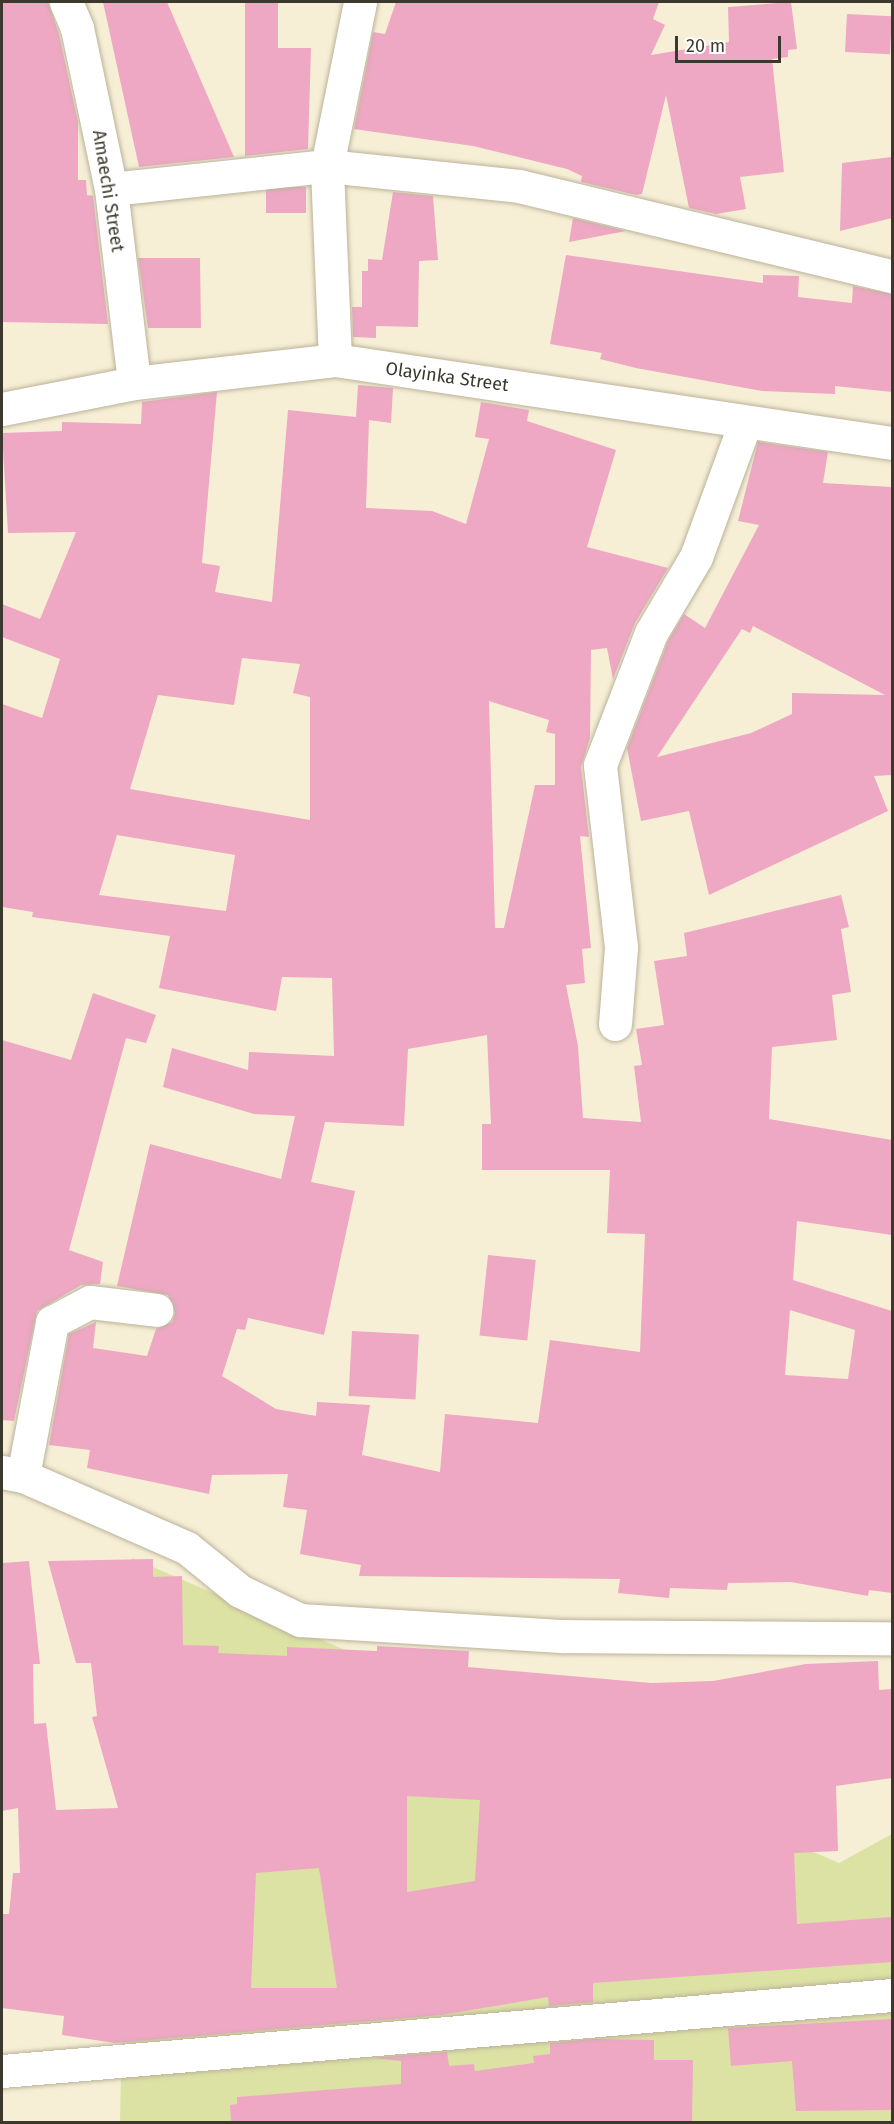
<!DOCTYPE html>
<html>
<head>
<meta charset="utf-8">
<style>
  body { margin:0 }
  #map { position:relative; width:894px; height:2124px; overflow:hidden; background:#f6efd6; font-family:"Fira Sans",sans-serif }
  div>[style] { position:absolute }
  .green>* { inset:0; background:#dce1a4 }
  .building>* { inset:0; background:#eea8c3; transform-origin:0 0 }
  .roads { filter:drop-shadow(0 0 2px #bab29a) drop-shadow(0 0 2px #bab29a) }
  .minor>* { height:33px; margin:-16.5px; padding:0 16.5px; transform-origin:16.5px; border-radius:16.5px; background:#fff }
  span { translate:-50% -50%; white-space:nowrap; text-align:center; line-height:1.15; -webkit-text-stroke:5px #fff; paint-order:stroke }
  .street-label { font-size:18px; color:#3b382e }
  .frame { position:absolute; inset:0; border:3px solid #3b382e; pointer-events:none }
  .scale { position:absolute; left:675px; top:36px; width:106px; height:27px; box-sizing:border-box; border:3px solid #3b382e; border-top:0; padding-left:8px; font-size:18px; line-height:21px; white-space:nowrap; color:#3b382e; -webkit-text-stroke:4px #fff; paint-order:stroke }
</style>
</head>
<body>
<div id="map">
  <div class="green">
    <i style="clip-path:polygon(132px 1558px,839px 1863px,892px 1834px,892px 2122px,120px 2122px)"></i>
  </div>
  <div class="building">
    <i style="clip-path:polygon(2px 2px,48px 2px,59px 34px,78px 122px,78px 180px,86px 180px,87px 195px,93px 196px,108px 324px,2px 322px)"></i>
    <i style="clip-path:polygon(103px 2px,167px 2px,234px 157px,139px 167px)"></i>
    <i style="clip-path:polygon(245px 2px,278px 2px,278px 48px,311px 48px,308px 149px,245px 156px)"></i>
    <i style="clip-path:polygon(396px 2px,659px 2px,653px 19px,665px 25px,651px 55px,729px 42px,728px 7px,791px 2px,797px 49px,788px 50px,788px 57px,772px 59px,784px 172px,740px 177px,746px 209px,716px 214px,689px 208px,666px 95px,642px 194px,636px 195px,581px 182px,582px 176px,567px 169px,473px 146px,354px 129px,373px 32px,385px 34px)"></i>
    <i style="left:847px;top:14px;width:45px;height:38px;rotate:3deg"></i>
    <i style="clip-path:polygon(892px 157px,892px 218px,840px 231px,842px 163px)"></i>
    <i style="left:306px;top:187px;width:26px;height:40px;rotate:90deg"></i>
    <i style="clip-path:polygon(393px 192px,433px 196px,438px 260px,419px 261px,418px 327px,376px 326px,376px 338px,353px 337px,352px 307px,362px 307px,362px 271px,368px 271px,368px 259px,382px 260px)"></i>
    <i style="clip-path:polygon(573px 218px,626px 231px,569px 242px)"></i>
    <i style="clip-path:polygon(566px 255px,763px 283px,763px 275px,799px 276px,798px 297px,852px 303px,853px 286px,892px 294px,892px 392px,835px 386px,835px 394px,762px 391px,636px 368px,600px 359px,602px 353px,550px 344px)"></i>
    <i style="clip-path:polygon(138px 258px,200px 258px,201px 328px,148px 328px)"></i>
    <i style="clip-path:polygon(evenodd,358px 385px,393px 388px,391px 423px,369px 420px,366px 508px,432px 511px,466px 524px,489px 439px,475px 437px,481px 402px,529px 410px,527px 421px,616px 450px,587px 547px,668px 568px,635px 623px,613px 679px,607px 648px,591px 650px,590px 738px,581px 767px,589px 837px,580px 836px,591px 948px,582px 949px,585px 983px,566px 985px,578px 1046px,583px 1118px,641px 1122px,634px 1066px,642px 1065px,636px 1029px,664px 1025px,654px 961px,687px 956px,684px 933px,841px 895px,849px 927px,841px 929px,851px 992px,832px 995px,837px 1040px,772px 1047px,769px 1119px,892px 1140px,892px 1235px,797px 1221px,793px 1280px,892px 1311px,892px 1593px,869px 1590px,868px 1596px,791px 1582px,728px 1583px,727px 1590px,670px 1588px,669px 1598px,618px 1593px,620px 1579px,359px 1576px,361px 1565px,300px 1554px,307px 1510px,283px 1507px,288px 1474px,212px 1475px,209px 1494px,87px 1468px,90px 1450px,49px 1445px,69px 1334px,96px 1322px,93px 1348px,147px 1356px,156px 1329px,172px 1322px,175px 1313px,168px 1295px,117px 1286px,150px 1144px,281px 1179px,295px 1116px,254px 1114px,163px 1087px,172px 1048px,248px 1070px,249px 1052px,334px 1056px,332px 978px,282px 977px,276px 1011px,159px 988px,170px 936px,32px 917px,33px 912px,2px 907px,2px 704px,42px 718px,60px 659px,2px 637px,2px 604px,40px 619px,76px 532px,8px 533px,2px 433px,62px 431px,62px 422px,141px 424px,142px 402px,217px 392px,202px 563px,220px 566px,215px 592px,272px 602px,288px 410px,356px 417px,358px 385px,242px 658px,300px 664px,293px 693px,310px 697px,310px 820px,130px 789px,158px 695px,234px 705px,242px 658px,358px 385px,489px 701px,549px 720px,546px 732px,555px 734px,555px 785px,535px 785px,504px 928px,495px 928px,489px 701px,358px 385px,117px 835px,235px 855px,226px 911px,99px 895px,117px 835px,358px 385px,487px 1035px,491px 1124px,482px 1124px,482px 1170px,610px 1170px,607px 1233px,645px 1234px,640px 1352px,550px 1340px,538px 1423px,445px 1414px,440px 1472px,362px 1455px,370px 1405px,317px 1402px,316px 1416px,276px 1409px,222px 1376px,237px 1329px,245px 1330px,248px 1318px,324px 1335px,355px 1191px,311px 1182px,325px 1122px,404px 1126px,408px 1049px,487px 1035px,358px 385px,790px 1310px,855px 1330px,848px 1379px,785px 1375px,790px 1310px)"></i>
    <i style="clip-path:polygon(evenodd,758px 442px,828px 452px,823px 483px,892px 487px,892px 775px,874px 776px,888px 811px,709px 895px,689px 811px,641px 821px,627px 748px,668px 641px,684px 614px,705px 628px,759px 525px,738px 521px,758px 442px,753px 626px,885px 695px,792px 693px,792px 714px,751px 733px,657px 757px,742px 629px,750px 633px,753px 626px)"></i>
    <i style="clip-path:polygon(93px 993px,156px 1015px,146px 1043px,126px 1038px,69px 1250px,103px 1262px,100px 1284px,81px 1285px,37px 1311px,14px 1421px,2px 1420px,2px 1040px,71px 1060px)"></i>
    <i style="left:488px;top:1255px;width:48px;height:81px;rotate:6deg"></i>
    <i style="left:352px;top:1331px;width:67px;height:65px;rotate:3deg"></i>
    <i style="clip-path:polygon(evenodd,153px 1559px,153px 1577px,182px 1576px,183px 1645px,219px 1646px,218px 1653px,287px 1656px,287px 1647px,377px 1651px,377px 1646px,469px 1651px,468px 1667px,651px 1683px,713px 1681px,806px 1664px,878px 1661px,879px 1690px,892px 1689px,892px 1778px,836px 1786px,838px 1851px,794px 1853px,797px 1924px,892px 1917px,892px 1962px,593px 1983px,593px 2002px,549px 2006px,548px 1997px,441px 2015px,115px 2043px,62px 2035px,64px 2016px,2px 2008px,2px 1914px,9px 1914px,13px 1873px,20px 1873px,18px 1808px,2px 1811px,2px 1563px,29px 1561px,40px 1664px,33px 1664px,34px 1724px,46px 1723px,56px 1810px,118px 1808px,92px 1717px,97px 1716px,91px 1663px,76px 1663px,48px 1561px,153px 1559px,407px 1796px,480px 1800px,475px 1881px,407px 1892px,407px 1796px,153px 1559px,319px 1868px,337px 1988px,251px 1988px,256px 1873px,319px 1868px)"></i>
    <i style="clip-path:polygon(892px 2019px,892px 2110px,796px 2111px,792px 2061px,731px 2066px,728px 2028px)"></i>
    <i style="clip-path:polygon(594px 2039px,654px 2040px,654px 2060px,693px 2060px,692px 2122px,231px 2122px,230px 2105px,237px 2104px,237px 2097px,401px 2084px,401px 2061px,373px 2058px,447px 2052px,449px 2066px,474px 2064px,475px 2071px,534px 2063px,533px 2056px,550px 2054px,550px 2043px)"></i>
  </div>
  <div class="roads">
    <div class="minor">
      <i style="left:66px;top:2px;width:28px;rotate:67deg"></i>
      <i style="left:77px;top:28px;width:165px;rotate:78.1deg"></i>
      <i style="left:111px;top:189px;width:195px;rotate:83.2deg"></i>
      <i style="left:111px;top:189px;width:217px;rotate:-6.1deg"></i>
      <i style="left:327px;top:166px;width:193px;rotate:5.9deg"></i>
      <i style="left:519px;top:186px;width:384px;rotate:13.6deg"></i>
      <i style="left:335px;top:360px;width:194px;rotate:-92.4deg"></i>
      <i style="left:327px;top:166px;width:167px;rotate:-78.6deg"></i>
      <i style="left:2px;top:409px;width:135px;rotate:-11.1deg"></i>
      <i style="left:134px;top:383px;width:202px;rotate:-6.5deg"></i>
      <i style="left:335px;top:360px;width:563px;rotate:8.48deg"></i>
      <i style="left:615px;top:1024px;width:77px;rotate:-85.5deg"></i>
      <i style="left:621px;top:947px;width:183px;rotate:-96.6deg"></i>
      <i style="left:600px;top:765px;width:142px;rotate:-68.9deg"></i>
      <i style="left:651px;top:633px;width:88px;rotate:-59.4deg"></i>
      <i style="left:696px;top:557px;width:143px;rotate:-69.9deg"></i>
      <i style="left:2px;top:1472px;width:21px;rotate:11deg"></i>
      <i style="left:23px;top:1476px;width:179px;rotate:23.7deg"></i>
      <i style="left:187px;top:1548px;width:68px;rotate:39.1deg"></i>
      <i style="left:240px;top:1591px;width:67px;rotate:25.8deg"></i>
      <i style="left:300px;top:1620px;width:265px;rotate:3.5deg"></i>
      <i style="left:565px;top:1636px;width:327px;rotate:0.4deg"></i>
      <i style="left:23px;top:1476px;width:157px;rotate:-79.3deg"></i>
      <i style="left:52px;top:1322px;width:43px;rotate:-27.8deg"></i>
      <i style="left:90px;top:1302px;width:67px;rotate:6.8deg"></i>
      <i style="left:2px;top:2071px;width:893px;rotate:-4.88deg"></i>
    </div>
  </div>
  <div class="street-label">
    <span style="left:108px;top:191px;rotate:81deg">Amaechi Street</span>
    <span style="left:447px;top:377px;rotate:8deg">Olayinka Street</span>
  </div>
  <div class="frame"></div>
  <div class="scale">20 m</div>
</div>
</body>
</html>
